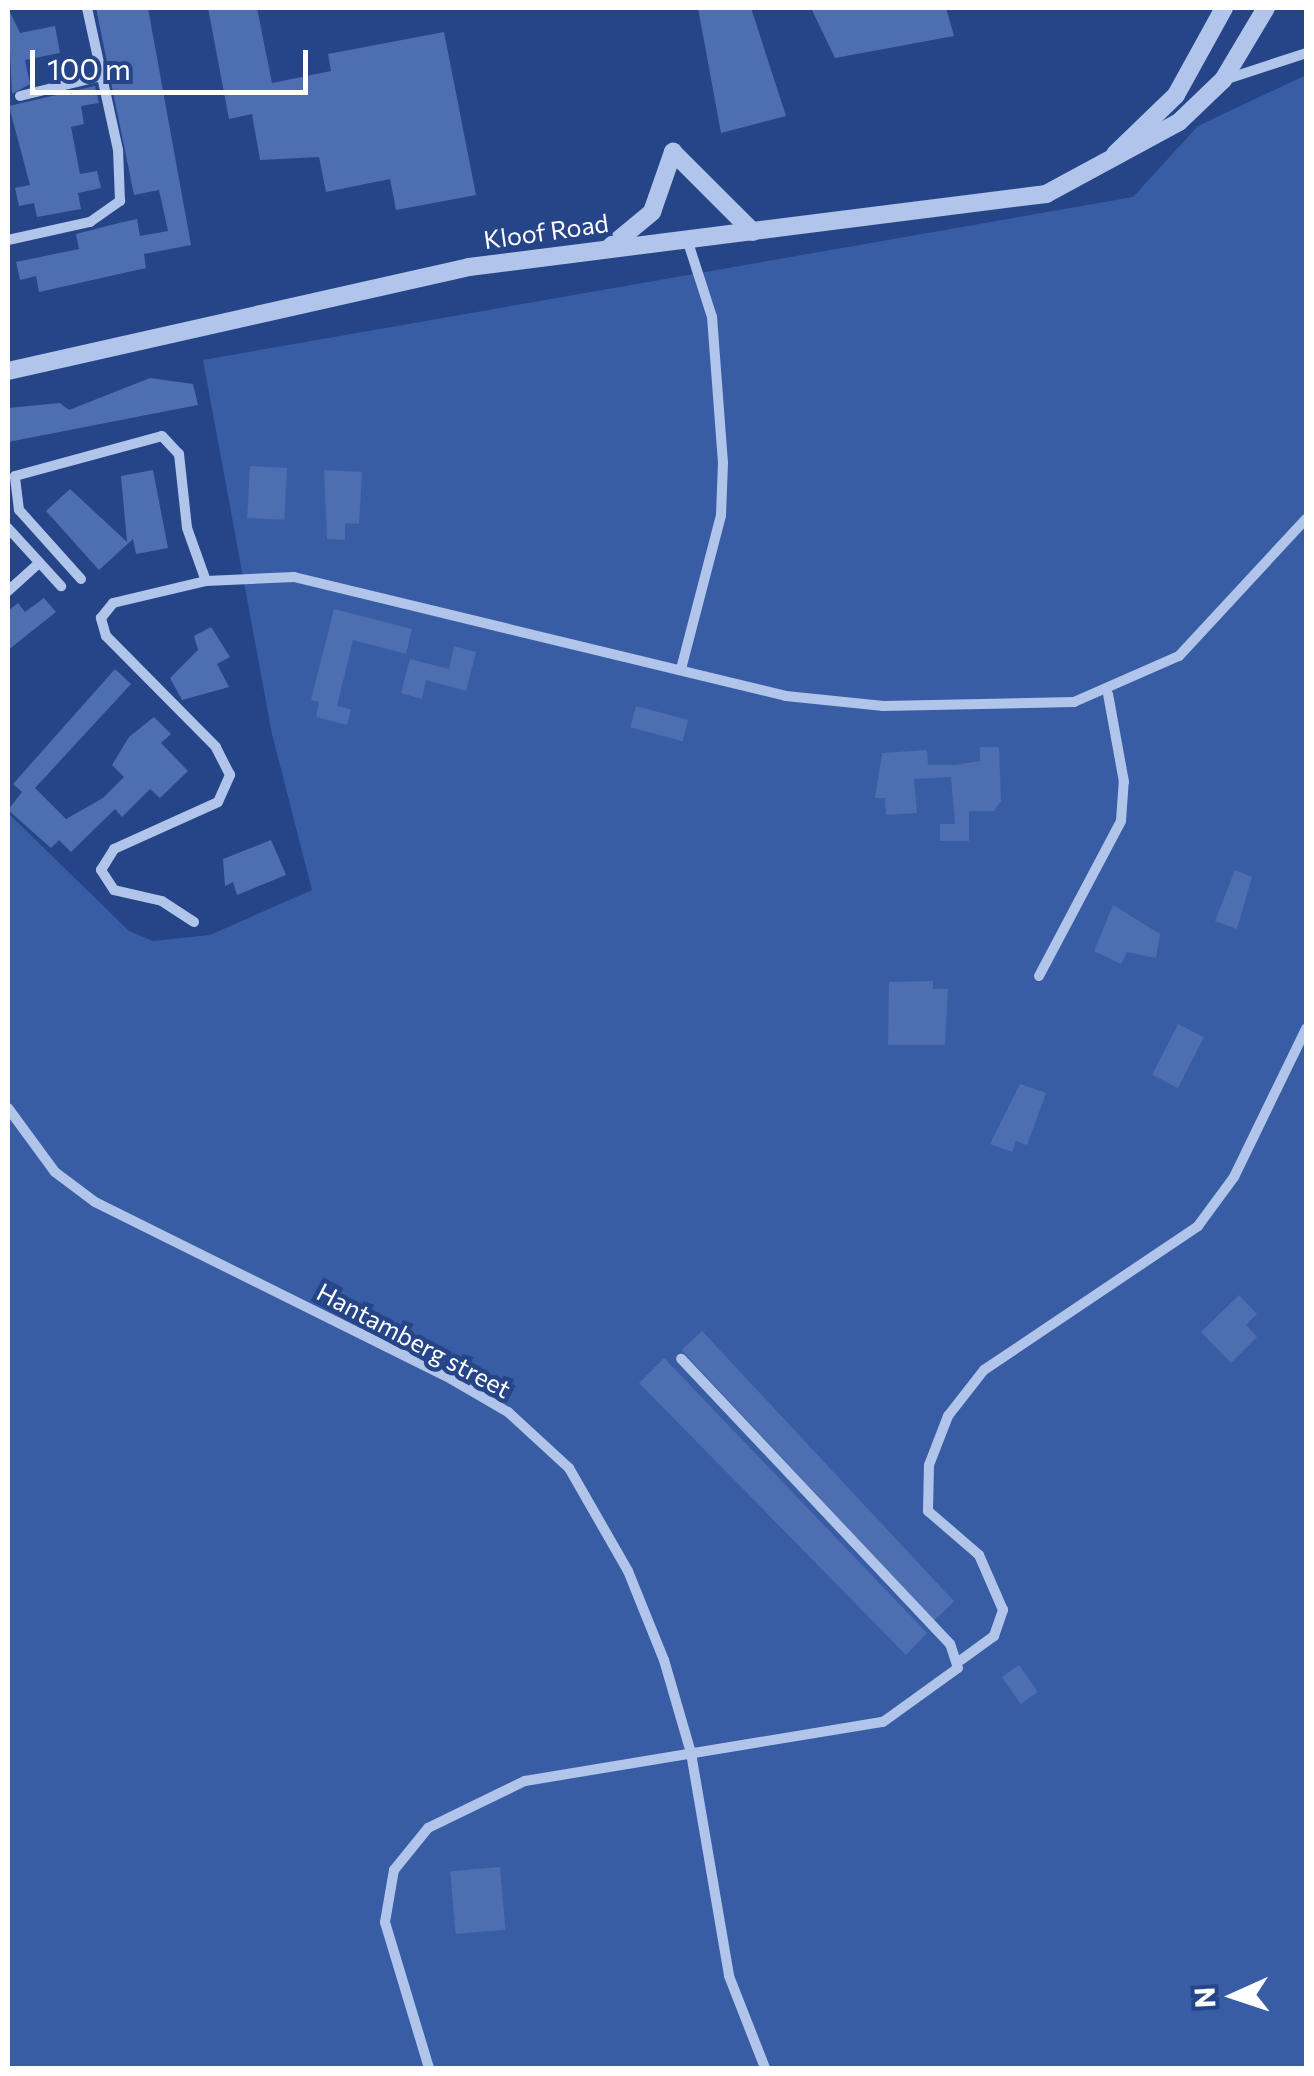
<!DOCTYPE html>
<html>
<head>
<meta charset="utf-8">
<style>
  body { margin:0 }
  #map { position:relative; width:1314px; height:2076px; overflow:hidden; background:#254588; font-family:Commissioner,sans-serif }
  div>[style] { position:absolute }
  .green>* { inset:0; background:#395da5 }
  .building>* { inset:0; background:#4d6eb0; transform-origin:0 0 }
  .minor>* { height:10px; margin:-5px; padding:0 5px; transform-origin:5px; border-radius:5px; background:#b1c4e9 }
  .tertiary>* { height:18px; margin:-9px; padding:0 9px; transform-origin:9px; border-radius:9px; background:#b1c4e9 }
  span { translate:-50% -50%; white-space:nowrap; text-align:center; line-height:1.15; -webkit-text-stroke:9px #254588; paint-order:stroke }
  .street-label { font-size:25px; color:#fff }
  .frame { position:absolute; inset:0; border:10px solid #fff; pointer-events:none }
  .north { position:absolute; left:1184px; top:1946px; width:100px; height:100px; -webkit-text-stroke:8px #254588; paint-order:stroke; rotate:267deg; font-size:28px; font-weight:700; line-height:40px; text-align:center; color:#fff }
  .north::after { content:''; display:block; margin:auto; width:35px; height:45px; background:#fff; clip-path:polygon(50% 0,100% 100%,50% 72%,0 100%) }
  .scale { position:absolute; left:30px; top:50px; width:278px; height:45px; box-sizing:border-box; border:5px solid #fff; border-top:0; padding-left:12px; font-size:30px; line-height:35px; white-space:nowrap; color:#fff; -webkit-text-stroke:8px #254588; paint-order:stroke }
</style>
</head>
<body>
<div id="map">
  <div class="green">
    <i style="clip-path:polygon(1306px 75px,1306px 2068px,8px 2068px,8px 813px,129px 931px,153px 941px,210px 935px,312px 890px,272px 734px,203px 360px,1133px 197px,1198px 126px)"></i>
  </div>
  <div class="building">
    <i style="clip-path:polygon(8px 8px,20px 33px,55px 26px,60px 53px,25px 60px,30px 84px,12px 94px)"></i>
    <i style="clip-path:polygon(96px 8px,148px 8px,191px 245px,144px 254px,146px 268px,39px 292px,36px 276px,20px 280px,16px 262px,79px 249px,76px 234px,119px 223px,137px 219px,140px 236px,168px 231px,159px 190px,134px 195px)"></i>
    <i style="clip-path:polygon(208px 8px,257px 8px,272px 83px,331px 71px,328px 54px,444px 32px,476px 195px,396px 210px,390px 179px,326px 192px,319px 157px,260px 160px,252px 114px,229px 119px)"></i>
    <i style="clip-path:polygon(698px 8px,751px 8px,786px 116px,721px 133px)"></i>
    <i style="clip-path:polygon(811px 8px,946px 8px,954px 36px,835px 58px)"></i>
    <i style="clip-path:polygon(95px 86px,99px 103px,81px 106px,84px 124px,71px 127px,80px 174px,97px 171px,101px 188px,78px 193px,81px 209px,37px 217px,34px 203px,19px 206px,15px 188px,30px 185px,9px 106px)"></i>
    <i style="clip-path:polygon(150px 378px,193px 384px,198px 405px,8px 442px,8px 408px,60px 403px,69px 410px)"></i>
    <i style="left:250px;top:466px;width:37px;height:52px;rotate:3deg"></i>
    <i style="clip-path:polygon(153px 470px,168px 548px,136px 554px,133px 539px,99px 570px,46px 511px,70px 489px,127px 542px,121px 476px)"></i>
    <i style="clip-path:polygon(324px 470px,362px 472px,359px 524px,345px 523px,345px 540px,327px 539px)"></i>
    <i style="clip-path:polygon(44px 598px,56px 612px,8px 650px,8px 611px,18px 603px,25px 612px)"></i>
    <i style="clip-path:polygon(334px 609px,412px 629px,406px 654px,353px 640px,337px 706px,351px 709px,347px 725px,316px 717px,319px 702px,311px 700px)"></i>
    <i style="clip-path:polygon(211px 627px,230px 657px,217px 664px,229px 687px,182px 700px,170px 678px,198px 650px,194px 636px)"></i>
    <i style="clip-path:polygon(454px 646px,476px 652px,466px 691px,426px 680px,422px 699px,401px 693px,410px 659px,449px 669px)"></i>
    <i style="clip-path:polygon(115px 669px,131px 684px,35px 788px,66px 819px,103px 798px,124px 777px,112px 765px,129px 737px,154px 717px,171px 734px,161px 743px,188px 771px,160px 798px,150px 789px,122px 817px,115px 809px,71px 852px,59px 840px,51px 848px,8px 810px,22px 792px,13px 784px)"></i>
    <i style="left:636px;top:706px;width:54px;height:22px;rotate:15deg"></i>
    <i style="clip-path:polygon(980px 747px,999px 747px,1001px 801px,994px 811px,969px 811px,969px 841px,940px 841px,940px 824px,955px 824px,951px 777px,914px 779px,917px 813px,886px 815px,885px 798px,875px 798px,882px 753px,927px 750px,928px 765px,955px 765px,980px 761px)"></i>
    <i style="clip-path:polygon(271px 840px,286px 875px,237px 895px,233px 882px,225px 886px,223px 859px)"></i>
    <i style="clip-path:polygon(1235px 870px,1252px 877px,1237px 929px,1215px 921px)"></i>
    <i style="clip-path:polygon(1113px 905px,1160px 934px,1156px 958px,1127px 952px,1121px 964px,1094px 951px)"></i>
    <i style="clip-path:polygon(933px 981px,933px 989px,948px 989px,945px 1045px,888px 1045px,889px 982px)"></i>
    <i style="left:1178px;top:1024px;width:29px;height:57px;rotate:27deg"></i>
    <i style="clip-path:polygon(1020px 1084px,1046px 1093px,1027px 1145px,1016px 1141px,1012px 1152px,990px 1144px)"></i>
    <i style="clip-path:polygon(1239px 1295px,1257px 1314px,1246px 1325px,1257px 1337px,1231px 1363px,1201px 1332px)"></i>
    <i style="left:702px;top:1331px;width:370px;height:28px;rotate:47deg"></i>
    <i style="clip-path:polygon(664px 1358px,927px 1633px,906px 1655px,639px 1383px)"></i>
    <i style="left:1019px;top:1665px;width:33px;height:21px;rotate:55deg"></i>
    <i style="left:500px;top:1867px;width:63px;height:50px;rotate:85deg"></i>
  </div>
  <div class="minor">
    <i style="left:1224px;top:80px;width:86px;rotate:-18.2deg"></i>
    <i style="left:20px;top:96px;width:83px;rotate:-13.9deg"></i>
    <i style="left:8px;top:240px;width:84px;rotate:-12.4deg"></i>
    <i style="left:90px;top:222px;width:37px;rotate:-35deg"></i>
    <i style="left:120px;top:201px;width:51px;rotate:-92.2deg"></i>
    <i style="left:118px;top:150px;width:145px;rotate:-102.3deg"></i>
    <i style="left:8px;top:528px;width:79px;rotate:47.6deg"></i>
    <i style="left:81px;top:579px;width:93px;rotate:-131.9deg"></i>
    <i style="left:19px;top:510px;width:34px;rotate:-97deg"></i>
    <i style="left:15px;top:476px;width:152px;rotate:-15.2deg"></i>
    <i style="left:162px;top:436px;width:25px;rotate:47deg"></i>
    <i style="left:179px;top:454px;width:74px;rotate:83.8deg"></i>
    <i style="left:187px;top:528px;width:56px;rotate:70.3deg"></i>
    <i style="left:8px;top:591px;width:42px;rotate:-42.1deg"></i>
    <i style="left:681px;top:669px;width:159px;rotate:-75.4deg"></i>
    <i style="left:721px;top:515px;width:52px;rotate:-87.8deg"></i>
    <i style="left:723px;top:463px;width:146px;rotate:-94.3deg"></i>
    <i style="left:712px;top:317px;width:82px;rotate:-107.8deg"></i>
    <i style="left:194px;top:922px;width:38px;rotate:-147deg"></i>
    <i style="left:162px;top:901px;width:49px;rotate:-167.1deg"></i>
    <i style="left:114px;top:890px;width:24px;rotate:-123deg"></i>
    <i style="left:101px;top:870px;width:25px;rotate:-58deg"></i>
    <i style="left:114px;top:849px;width:114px;rotate:-24.3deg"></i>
    <i style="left:218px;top:802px;width:30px;rotate:-66deg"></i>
    <i style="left:230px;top:775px;width:31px;rotate:-117deg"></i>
    <i style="left:216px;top:747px;width:156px;rotate:-134.7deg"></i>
    <i style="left:106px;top:636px;width:19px;rotate:-106deg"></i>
    <i style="left:101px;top:618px;width:19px;rotate:-51deg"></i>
    <i style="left:113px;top:603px;width:96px;rotate:-13.3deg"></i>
    <i style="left:206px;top:581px;width:88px;rotate:-2.6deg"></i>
    <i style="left:294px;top:577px;width:506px;rotate:13.6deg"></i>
    <i style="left:786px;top:696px;width:98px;rotate:5.9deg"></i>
    <i style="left:883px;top:706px;width:191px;rotate:-1.2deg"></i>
    <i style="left:1074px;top:702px;width:115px;rotate:-23.7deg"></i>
    <i style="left:1179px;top:656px;width:187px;rotate:-47.2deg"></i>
    <i style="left:1039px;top:976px;width:175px;rotate:-62.1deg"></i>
    <i style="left:1121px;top:821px;width:39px;rotate:-86deg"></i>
    <i style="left:1124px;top:782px;width:89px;rotate:-100.3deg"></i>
    <i style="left:8px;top:1108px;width:79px;rotate:53.7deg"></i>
    <i style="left:55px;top:1172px;width:50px;rotate:36.9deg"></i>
    <i style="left:95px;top:1202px;width:398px;rotate:26.4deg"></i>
    <i style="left:451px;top:1379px;width:66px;rotate:30.1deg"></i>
    <i style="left:508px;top:1412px;width:83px;rotate:42.6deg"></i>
    <i style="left:569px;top:1468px;width:119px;rotate:60.2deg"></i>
    <i style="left:628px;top:1571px;width:96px;rotate:68deg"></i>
    <i style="left:664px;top:1660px;width:97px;rotate:73.8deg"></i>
    <i style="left:691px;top:1753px;width:226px;rotate:80.3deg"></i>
    <i style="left:729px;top:1976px;width:99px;rotate:68.6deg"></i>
    <i style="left:961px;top:1660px;width:41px;rotate:-36deg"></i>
    <i style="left:994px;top:1636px;width:28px;rotate:-71deg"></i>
    <i style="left:1003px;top:1610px;width:60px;rotate:-113.6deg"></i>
    <i style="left:979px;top:1555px;width:67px;rotate:-139.2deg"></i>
    <i style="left:928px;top:1511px;width:46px;rotate:-88.8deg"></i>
    <i style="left:929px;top:1465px;width:53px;rotate:-68.8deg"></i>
    <i style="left:948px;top:1416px;width:58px;rotate:-52deg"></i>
    <i style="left:984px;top:1370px;width:258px;rotate:-33.9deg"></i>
    <i style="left:1198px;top:1226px;width:61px;rotate:-53.7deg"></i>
    <i style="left:1234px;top:1177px;width:165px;rotate:-64.1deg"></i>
    <i style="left:429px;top:2068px;width:152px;rotate:-106.8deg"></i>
    <i style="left:385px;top:1922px;width:53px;rotate:-80.2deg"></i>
    <i style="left:394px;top:1870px;width:54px;rotate:-51deg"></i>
    <i style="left:428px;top:1828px;width:108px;rotate:-25.9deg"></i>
    <i style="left:525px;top:1781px;width:363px;rotate:-9.4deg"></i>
    <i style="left:883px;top:1722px;width:92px;rotate:-35.8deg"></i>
    <i style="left:958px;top:1668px;width:25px;rotate:-108deg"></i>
    <i style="left:950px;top:1644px;width:392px;rotate:-133.3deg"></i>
  </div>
  <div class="tertiary">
    <i style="left:673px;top:152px;width:113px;rotate:45deg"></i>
    <i style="left:1115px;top:154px;width:85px;rotate:-44deg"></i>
    <i style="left:1176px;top:95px;width:99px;rotate:-61.1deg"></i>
    <i style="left:610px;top:247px;width:55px;rotate:-39.8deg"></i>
    <i style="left:652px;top:212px;width:64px;rotate:-70.7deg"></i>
    <i style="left:8px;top:371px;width:473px;rotate:-12.7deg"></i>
    <i style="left:469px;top:267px;width:582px;rotate:-7.21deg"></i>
    <i style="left:1046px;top:194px;width:151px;rotate:-28.4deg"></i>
    <i style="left:1179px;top:122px;width:61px;rotate:-43.7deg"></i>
    <i style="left:1223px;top:80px;width:84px;rotate:-59.2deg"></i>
  </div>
  <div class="street-label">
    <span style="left:546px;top:231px;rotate:-8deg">Kloof Road</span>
    <span style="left:414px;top:1340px;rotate:28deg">Hantamberg street</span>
  </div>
  <div class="frame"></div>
  <div class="north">N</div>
  <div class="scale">100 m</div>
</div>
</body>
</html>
